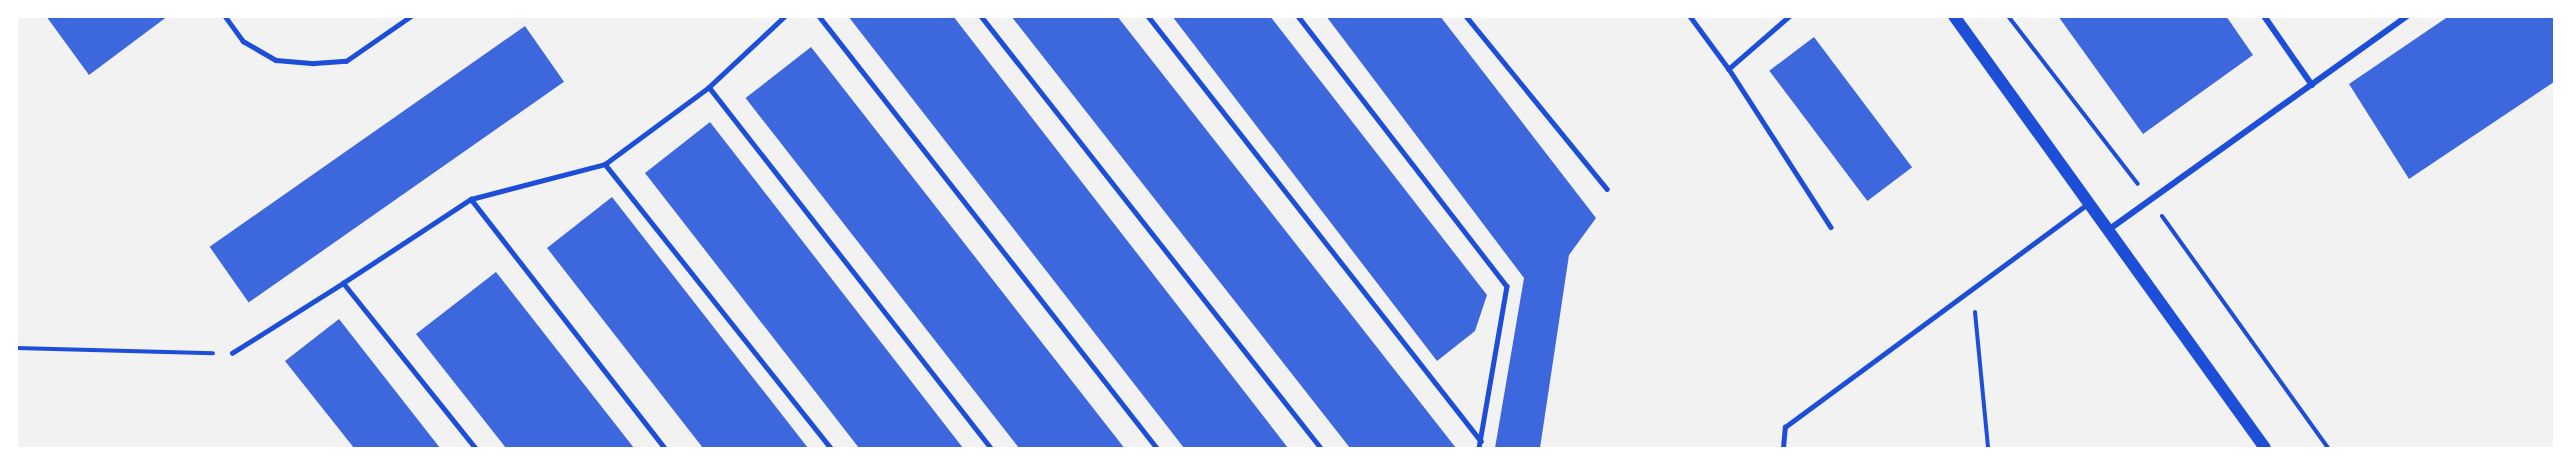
<!DOCTYPE html>
<html>
<head>
<meta charset="utf-8">
<style>
  body { margin:0 }
  #map { position:relative; width:2571px; height:465px; overflow:hidden; background:#f2f2f2; font-family:"PT Sans Narrow",sans-serif }
  div>[style] { position:absolute }
  .building>* { inset:0; background:#3d67dc; transform-origin:0 0 }
  .path>* { height:4px; margin:-2px; padding:0 2px; transform-origin:2px; border-radius:2px; background:#1d4ed8 }
  .service>* { height:4.5px; margin:-2.25px; padding:0 2.25px; transform-origin:2.25px; border-radius:2.25px; background:#1d4ed8 }
  .minor>* { height:6px; margin:-3px; padding:0 3px; transform-origin:3px; border-radius:3px; background:#1d4ed8 }
  .secondary>* { height:12px; margin:-6px; padding:0 6px; transform-origin:6px; border-radius:6px; background:#1d4ed8 }
  span { translate:-50% -50%; white-space:nowrap; text-align:center; line-height:1.15; -webkit-text-stroke:4.5px #fff; paint-order:stroke }
  .frame { position:absolute; inset:0; border:18px solid #fff; pointer-events:none }
</style>
</head>
<body>
<div id="map">
  <div class="building">
    <i style="clip-path:polygon(46px 16px,168px 16px,89px 75px)"></i>
    <i style="clip-path:polygon(848px 16px,953px 16px,1288px 448px,1184px 448px)"></i>
    <i style="clip-path:polygon(1011px 16px,1117px 16px,1456px 448px,1350px 448px)"></i>
    <i style="clip-path:polygon(1172px 16px,1270px 16px,1487px 295px,1475px 331px,1437px 361px)"></i>
    <i style="clip-path:polygon(1326px 16px,1440px 16px,1596px 218px,1569px 255px,1540px 448px,1495px 448px,1524px 278px)"></i>
    <i style="clip-path:polygon(2058px 16px,2226px 16px,2253px 55px,2143px 134px)"></i>
    <i style="clip-path:polygon(2449px 16px,2554px 16px,2554px 82px,2409px 179px,2349px 84px)"></i>
    <i style="left:525px;top:26px;width:68px;height:385px;rotate:55deg"></i>
    <i style="left:1814px;top:37px;width:163px;height:56px;rotate:53deg"></i>
    <i style="left:811px;top:47px;width:508px;height:83px;rotate:52deg"></i>
    <i style="clip-path:polygon(710px 122px,963px 448px,859px 448px,645px 173px)"></i>
    <i style="clip-path:polygon(612px 197px,808px 448px,703px 448px,547px 248px)"></i>
    <i style="clip-path:polygon(496px 272px,634px 448px,506px 448px,416px 334px)"></i>
    <i style="clip-path:polygon(339px 319px,440px 448px,354px 448px,285px 361px)"></i>
  </div>
  <div class="path">
    <i style="left:2008px;top:16px;width:212px;rotate:52.3deg"></i>
    <i style="left:2162px;top:216px;width:285px;rotate:54.4deg"></i>
    <i style="left:1975px;top:312px;width:137px;rotate:84.5deg"></i>
    <i style="left:16px;top:348px;width:197px;rotate:1.5deg"></i>
  </div>
  <div class="service">
    <i style="left:225px;top:16px;width:31px;rotate:54deg"></i>
    <i style="left:243px;top:41px;width:38px;rotate:30deg"></i>
    <i style="left:276px;top:60px;width:38px;rotate:5deg"></i>
    <i style="left:314px;top:63px;width:32px;rotate:-4deg"></i>
    <i style="left:346px;top:61px;width:79px;rotate:-34.7deg"></i>
    <i style="left:819px;top:16px;width:549px;rotate:51.96deg"></i>
    <i style="left:981px;top:16px;width:550px;rotate:51.8deg"></i>
    <i style="left:1148px;top:16px;width:540px;rotate:51.92deg"></i>
    <i style="left:1298px;top:16px;width:341px;rotate:52.3deg"></i>
    <i style="left:1507px;top:286px;width:164px;rotate:99.8deg"></i>
    <i style="left:1466px;top:16px;width:223px;rotate:50.8deg"></i>
    <i style="left:1690px;top:16px;width:66px;rotate:53.7deg"></i>
    <i style="left:1790px;top:16px;width:81px;rotate:139deg"></i>
    <i style="left:1729px;top:69px;width:188px;rotate:57.2deg"></i>
    <i style="left:709px;top:87px;width:458px;rotate:52deg"></i>
    <i style="left:605px;top:164px;width:363px;rotate:51.5deg"></i>
    <i style="left:471px;top:199px;width:316px;rotate:52.1deg"></i>
    <i style="left:232px;top:353px;width:131px;rotate:-32.2deg"></i>
    <i style="left:475px;top:448px;width:211px;rotate:-128.7deg"></i>
    <i style="left:343px;top:283px;width:153px;rotate:-33.3deg"></i>
    <i style="left:471px;top:199px;width:138px;rotate:-14.6deg"></i>
    <i style="left:605px;top:164px;width:129px;rotate:-36.5deg"></i>
    <i style="left:709px;top:87px;width:104px;rotate:-43.1deg"></i>
    <i style="left:1783px;top:448px;width:21px;rotate:-85deg"></i>
    <i style="left:1785px;top:427px;width:375px;rotate:-36.4deg"></i>
  </div>
  <div class="minor">
    <i style="left:2264px;top:16px;width:84px;rotate:55.2deg"></i>
    <i style="left:2111px;top:228px;width:364px;rotate:-35.6deg"></i>
  </div>
  <div class="secondary">
    <i style="left:1954px;top:16px;width:532px;rotate:54.25deg"></i>
  </div>
  <div class="frame"></div>
</div>
</body>
</html>
